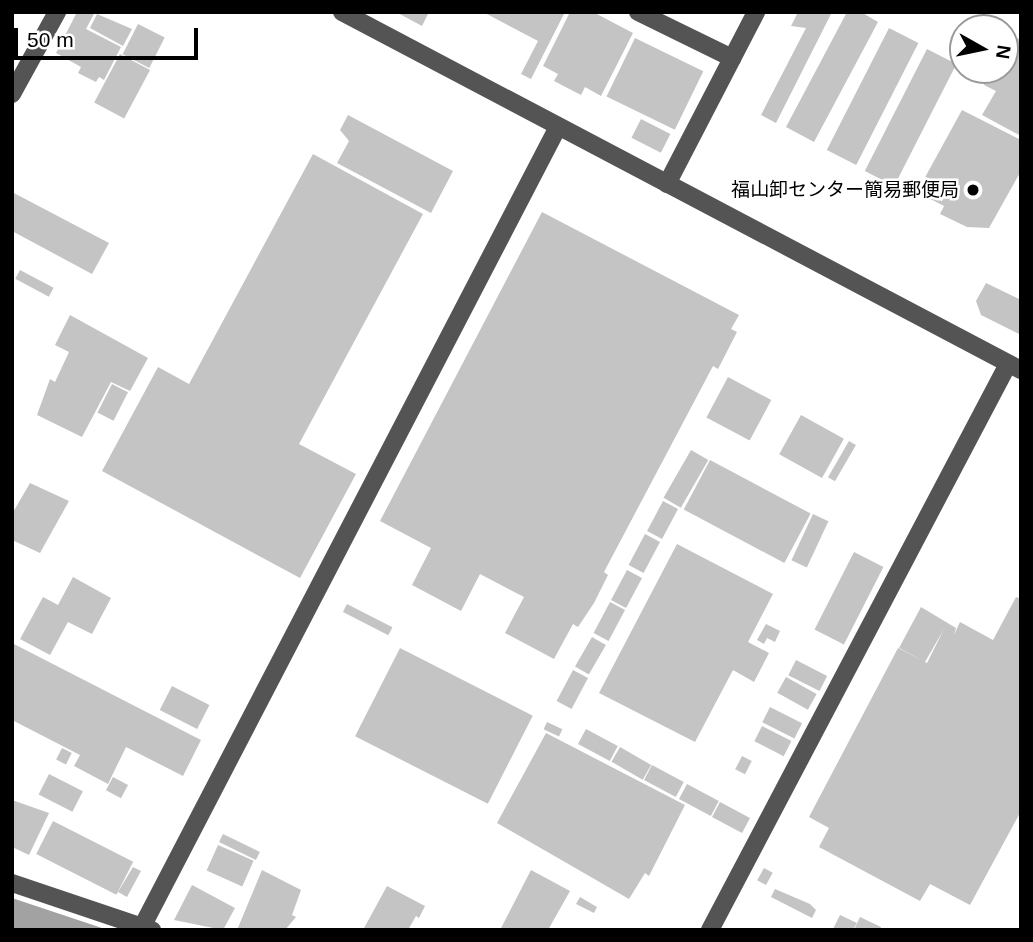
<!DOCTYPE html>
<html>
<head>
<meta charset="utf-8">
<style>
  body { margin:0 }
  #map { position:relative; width:1033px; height:942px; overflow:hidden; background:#fff; font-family:Arial,"Noto Sans JP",sans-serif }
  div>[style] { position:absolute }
  .water>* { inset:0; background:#a2a2a2 }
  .building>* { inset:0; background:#c4c4c4; transform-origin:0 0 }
  .minor>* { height:18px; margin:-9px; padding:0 9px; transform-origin:9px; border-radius:9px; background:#545454 }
  .dots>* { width:19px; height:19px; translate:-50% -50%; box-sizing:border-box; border:4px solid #fff; border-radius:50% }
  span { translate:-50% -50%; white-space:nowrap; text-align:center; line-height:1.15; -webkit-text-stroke:5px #fff; paint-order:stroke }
  .poi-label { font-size:19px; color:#000 }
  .right { translate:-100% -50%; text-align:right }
  .frame { position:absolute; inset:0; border:14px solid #000; pointer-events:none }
  .north { position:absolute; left:949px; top:14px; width:70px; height:70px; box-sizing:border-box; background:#fff; border:2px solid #999; border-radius:50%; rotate:99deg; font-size:19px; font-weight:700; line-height:28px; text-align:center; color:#000 }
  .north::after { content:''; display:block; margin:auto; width:24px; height:32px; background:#000; clip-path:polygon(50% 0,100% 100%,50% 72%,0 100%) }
  .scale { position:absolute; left:14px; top:28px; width:184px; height:32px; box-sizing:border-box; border:4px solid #000; border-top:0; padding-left:9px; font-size:21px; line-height:24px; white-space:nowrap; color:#000; -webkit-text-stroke:5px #fff; paint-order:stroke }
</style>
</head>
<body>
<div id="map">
  <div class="water">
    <i style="clip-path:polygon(12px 898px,108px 930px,12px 930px)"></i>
  </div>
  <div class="building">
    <i style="clip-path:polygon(77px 12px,95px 12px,86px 29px,121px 47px,104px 80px,99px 77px,96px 82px,78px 73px,81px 67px,56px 53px)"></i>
    <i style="clip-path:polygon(396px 12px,429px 12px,422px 26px)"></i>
    <i style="clip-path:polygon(483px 12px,565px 12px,531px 79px,521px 74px,538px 41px)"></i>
    <i style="clip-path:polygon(570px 12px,593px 12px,633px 33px,601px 96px,585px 87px,581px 95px,554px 81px,558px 74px,543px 66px)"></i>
    <i style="clip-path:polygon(798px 12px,832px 12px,776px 123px,761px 115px,806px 28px,791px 26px)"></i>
    <i style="clip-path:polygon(847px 12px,861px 12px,878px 22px,814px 142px,786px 127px)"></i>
    <i style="clip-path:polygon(97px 14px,132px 29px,123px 46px,90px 28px)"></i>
    <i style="left:138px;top:24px;width:30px;height:34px;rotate:27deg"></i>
    <i style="left:889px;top:28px;width:33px;height:137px;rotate:27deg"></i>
    <i style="clip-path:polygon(1009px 34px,1021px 40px,1021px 136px,982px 115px,996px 91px,984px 85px,992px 70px,1005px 70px)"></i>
    <i style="left:635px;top:38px;width:76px;height:65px;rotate:26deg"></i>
    <i style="left:927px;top:49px;width:33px;height:137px;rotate:27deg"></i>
    <i style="left:120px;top:54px;width:34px;height:55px;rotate:28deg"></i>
    <i style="clip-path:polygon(962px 110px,1021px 140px,1021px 171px,989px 228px,967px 227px,940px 214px,944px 206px,917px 192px)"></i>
    <i style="clip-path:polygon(348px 115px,453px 171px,431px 213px,337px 163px,349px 141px,340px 130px)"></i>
    <i style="left:641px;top:119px;width:33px;height:21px;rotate:27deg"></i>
    <i style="clip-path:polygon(313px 154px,423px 214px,299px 444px,356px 474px,300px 578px,102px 471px,158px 367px,189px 384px)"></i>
    <i style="clip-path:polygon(12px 192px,109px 243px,92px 274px,12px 231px)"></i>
    <i style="clip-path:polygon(542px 212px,739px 315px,731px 329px,737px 332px,718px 369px,713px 366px,604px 572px,608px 575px,594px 603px,578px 627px,573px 624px,554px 659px,505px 633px,524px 597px,480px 574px,461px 611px,412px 585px,431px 548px,380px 521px)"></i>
    <i style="left:20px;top:270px;width:38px;height:10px;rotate:28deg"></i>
    <i style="clip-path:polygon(986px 283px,1021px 300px,1021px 335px,981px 315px,976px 301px)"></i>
    <i style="clip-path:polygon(70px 315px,148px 358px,130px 391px,111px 382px,82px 437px,37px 415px,50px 379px,55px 382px,69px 352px,55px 345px)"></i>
    <i style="left:728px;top:377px;width:49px;height:46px;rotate:28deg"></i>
    <i style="left:112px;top:384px;width:18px;height:32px;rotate:27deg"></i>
    <i style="left:801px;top:415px;width:49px;height:45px;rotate:29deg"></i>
    <i style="left:849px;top:441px;width:8px;height:42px;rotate:30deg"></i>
    <i style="left:691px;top:450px;width:20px;height:55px;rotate:30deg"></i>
    <i style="left:710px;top:460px;width:114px;height:56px;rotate:28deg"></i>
    <i style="clip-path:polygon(30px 483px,69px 501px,40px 553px,12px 540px,12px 514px)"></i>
    <i style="left:663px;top:501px;width:17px;height:34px;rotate:28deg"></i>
    <i style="left:813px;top:514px;width:17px;height:51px;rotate:25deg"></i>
    <i style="left:645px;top:534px;width:17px;height:35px;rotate:28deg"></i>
    <i style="clip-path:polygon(677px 544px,773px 594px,748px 642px,769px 653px,754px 682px,733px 670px,695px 742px,599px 693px)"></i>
    <i style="left:854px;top:552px;width:33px;height:87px;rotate:27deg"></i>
    <i style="left:627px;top:570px;width:17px;height:34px;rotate:28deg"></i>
    <i style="clip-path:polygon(73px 577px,111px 598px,92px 634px,68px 622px,50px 655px,20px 639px,43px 597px,58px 605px)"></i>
    <i style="clip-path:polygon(1016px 597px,1021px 599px,1021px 811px,970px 905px,930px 884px,920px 901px,819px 847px,829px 828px,809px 817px,898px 648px,927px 663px,944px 629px,925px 662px,899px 648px,921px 607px,956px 628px,954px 635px,960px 622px,993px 640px)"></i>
    <i style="left:610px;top:602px;width:17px;height:35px;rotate:28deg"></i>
    <i style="left:347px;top:604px;width:51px;height:9px;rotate:27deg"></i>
    <i style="clip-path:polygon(766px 624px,780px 631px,775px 642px,767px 638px,764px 644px,757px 640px)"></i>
    <i style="left:592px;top:637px;width:16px;height:34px;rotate:30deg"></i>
    <i style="clip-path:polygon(12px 643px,201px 740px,183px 776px,126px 747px,108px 784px,74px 766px,80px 755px,12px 720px)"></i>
    <i style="left:400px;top:648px;width:149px;height:99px;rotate:27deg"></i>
    <i style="left:796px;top:660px;width:35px;height:17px;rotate:27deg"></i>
    <i style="left:573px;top:670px;width:17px;height:35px;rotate:28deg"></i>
    <i style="left:786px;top:677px;width:35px;height:18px;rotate:29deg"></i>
    <i style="left:172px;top:686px;width:42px;height:27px;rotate:27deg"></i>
    <i style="left:770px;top:707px;width:36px;height:17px;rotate:27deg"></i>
    <i style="left:547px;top:722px;width:17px;height:8px;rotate:25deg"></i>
    <i style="left:762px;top:726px;width:33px;height:17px;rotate:27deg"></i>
    <i style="left:586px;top:729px;width:36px;height:17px;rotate:28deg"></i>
    <i style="clip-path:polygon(546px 733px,685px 805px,649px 876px,645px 873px,629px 899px,497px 823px)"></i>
    <i style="left:620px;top:747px;width:36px;height:17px;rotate:30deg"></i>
    <i style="left:62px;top:748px;width:11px;height:13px;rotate:27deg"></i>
    <i style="left:742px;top:756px;width:11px;height:15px;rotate:27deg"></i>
    <i style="left:652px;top:765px;width:36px;height:17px;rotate:28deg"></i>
    <i style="left:49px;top:774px;width:38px;height:23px;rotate:27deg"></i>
    <i style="left:113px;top:777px;width:17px;height:15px;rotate:28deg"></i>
    <i style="left:687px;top:784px;width:36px;height:17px;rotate:28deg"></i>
    <i style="clip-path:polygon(12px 800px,49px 813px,29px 855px,12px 847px)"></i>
    <i style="left:720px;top:802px;width:34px;height:17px;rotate:28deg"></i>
    <i style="left:53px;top:821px;width:90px;height:37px;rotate:27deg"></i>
    <i style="left:223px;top:834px;width:41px;height:9px;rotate:26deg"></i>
    <i style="left:218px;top:845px;width:39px;height:28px;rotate:24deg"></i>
    <i style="clip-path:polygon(133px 867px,141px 871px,127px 897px,118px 892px)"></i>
    <i style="left:764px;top:868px;width:10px;height:14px;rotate:29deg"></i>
    <i style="clip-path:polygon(262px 870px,301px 890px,292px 915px,296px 917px,285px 930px,237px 930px)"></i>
    <i style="clip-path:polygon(531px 870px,570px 891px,548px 930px,500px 930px)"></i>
    <i style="clip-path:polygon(192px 885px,235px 908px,223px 930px,174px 920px)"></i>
    <i style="clip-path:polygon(387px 886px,425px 906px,419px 918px,416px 916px,408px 930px,363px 930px)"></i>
    <i style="clip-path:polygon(775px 889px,810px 904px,816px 910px,812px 918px,771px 897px)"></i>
    <i style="clip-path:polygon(580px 897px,597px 907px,594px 913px,576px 904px)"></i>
    <i style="clip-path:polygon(840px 915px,857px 923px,853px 930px,833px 929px)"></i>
    <i style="clip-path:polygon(860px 917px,881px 927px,880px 930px,854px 930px)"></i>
  </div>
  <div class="minor">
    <i style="left:342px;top:12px;width:768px;rotate:27.8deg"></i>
    <i style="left:638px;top:12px;width:105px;rotate:26.1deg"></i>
    <i style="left:12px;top:94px;width:94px;rotate:-61.2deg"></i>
    <i style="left:667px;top:184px;width:194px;rotate:-62.6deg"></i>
    <i style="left:12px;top:883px;width:148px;rotate:18.6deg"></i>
    <i style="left:142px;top:927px;width:902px;rotate:-62.53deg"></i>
    <i style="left:710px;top:930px;width:640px;rotate:-62.23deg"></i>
  </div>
  <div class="dots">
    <i style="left:973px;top:190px;background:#000"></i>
  </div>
  <div class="poi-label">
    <span class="right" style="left:959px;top:190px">福山卸センター簡易郵便局</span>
  </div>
  <div class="frame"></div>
  <div class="north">N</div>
  <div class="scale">50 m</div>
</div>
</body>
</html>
